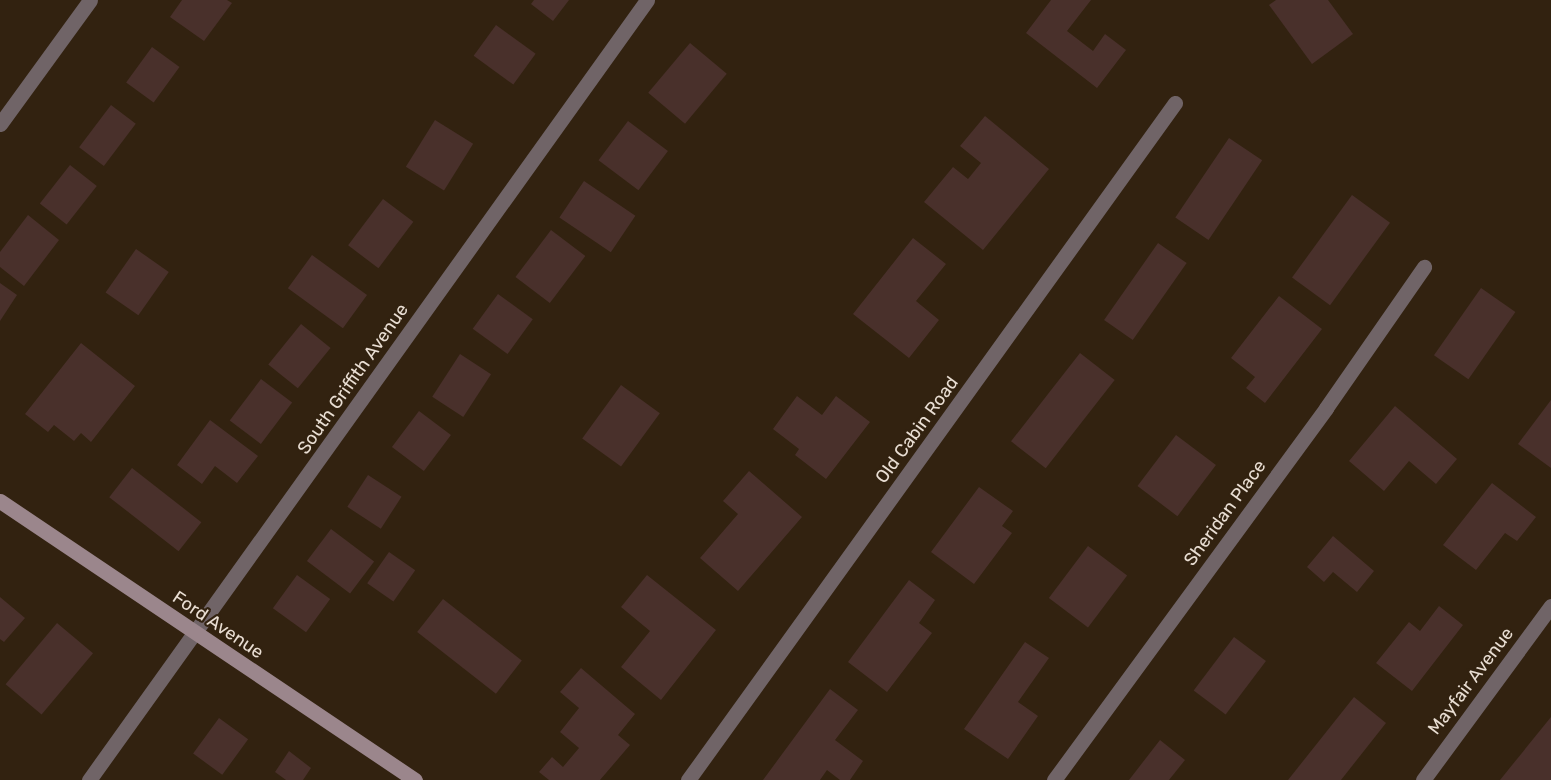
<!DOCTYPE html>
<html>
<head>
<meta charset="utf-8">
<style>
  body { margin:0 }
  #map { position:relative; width:1551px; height:780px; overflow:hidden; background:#322210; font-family:Rubik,sans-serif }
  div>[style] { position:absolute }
  .building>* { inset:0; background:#49302b; transform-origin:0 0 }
  .street>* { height:15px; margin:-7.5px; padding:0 7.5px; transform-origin:7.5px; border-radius:7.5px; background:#706467 }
  .secondary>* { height:15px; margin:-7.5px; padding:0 7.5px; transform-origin:7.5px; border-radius:7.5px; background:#9b868c }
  span { translate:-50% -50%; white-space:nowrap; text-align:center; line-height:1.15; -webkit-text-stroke:4.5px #322210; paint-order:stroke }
  .street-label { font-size:18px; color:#e9ded3 }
</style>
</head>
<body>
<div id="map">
  <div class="building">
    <i style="clip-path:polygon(182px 0,227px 0,232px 3px,204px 41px,170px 17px)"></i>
    <i style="clip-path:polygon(534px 0,569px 0,553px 21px,531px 4px)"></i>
    <i style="clip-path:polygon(1051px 0,1091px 0,1067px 31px,1093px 51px,1105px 34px,1126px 50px,1097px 88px,1026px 33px)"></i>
    <i style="clip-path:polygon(1276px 0,1328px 0,1353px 34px,1312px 64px,1269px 5px)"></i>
    <i style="left:496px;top:25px;width:49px;height:38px;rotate:36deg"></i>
    <i style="left:690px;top:43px;width:48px;height:65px;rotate:40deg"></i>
    <i style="left:152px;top:47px;width:34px;height:44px;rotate:36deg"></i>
    <i style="left:111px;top:105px;width:31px;height:53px;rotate:37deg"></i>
    <i style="clip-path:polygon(985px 116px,1049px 169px,983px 250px,924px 202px,953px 167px,968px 179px,981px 163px,960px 146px)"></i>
    <i style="left:435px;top:120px;width:45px;height:55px;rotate:32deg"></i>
    <i style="left:628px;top:121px;width:50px;height:49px;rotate:37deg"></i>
    <i style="left:1229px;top:138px;width:40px;height:96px;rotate:34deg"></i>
    <i style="left:70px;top:165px;width:34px;height:49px;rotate:38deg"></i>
    <i style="left:584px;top:181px;width:62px;height:44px;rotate:34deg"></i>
    <i style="left:1352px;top:195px;width:47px;height:102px;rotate:36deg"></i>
    <i style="left:383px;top:199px;width:38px;height:58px;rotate:37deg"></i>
    <i style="clip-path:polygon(28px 215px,59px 240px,24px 286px,0 267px,0 252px)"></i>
    <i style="left:551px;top:230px;width:43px;height:59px;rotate:37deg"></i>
    <i style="clip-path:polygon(913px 238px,946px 264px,916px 301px,939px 320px,909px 358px,853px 314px)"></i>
    <i style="left:1158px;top:243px;width:35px;height:94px;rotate:35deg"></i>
    <i style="left:136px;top:249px;width:40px;height:53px;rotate:35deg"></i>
    <i style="left:312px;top:255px;width:68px;height:41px;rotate:36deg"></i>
    <i style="clip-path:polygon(0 283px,17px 295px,0 321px)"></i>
    <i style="left:1481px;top:288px;width:42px;height:82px;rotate:35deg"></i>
    <i style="left:498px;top:294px;width:43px;height:43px;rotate:36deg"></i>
    <i style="clip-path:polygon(1279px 296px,1322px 329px,1265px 403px,1246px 388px,1255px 377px,1231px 358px)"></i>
    <i style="left:301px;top:324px;width:38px;height:52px;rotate:39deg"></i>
    <i style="clip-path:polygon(81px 343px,135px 386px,91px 442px,81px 433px,74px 441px,54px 425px,48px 432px,25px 414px)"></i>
    <i style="left:1080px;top:353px;width:44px;height:112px;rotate:38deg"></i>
    <i style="left:460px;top:354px;width:37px;height:51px;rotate:33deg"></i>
    <i style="left:261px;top:379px;width:39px;height:52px;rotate:37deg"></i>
    <i style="left:621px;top:385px;width:48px;height:66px;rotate:36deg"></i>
    <i style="clip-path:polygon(797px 396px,822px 415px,836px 396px,870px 422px,826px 479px,795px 455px,799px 449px,773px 429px)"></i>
    <i style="clip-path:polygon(1551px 400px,1551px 468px,1518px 444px)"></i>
    <i style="clip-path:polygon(1395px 406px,1457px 459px,1436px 484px,1409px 461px,1384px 491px,1349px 461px)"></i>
    <i style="left:419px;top:411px;width:40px;height:45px;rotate:37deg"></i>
    <i style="clip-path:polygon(210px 420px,258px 456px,237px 483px,215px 466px,202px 484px,177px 465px)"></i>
    <i style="left:1176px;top:435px;width:50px;height:64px;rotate:37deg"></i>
    <i style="left:132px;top:468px;width:88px;height:37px;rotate:38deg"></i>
    <i style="clip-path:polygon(749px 471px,802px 517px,738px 591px,700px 558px,738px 514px,723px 501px)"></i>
    <i style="left:368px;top:475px;width:40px;height:38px;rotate:33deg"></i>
    <i style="clip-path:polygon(1492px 483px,1536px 517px,1517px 541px,1505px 533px,1476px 570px,1443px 545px)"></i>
    <i style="clip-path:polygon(979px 487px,1013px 511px,1002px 526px,1012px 533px,974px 584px,931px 552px)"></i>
    <i style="left:331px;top:529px;width:54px;height:40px;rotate:37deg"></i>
    <i style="clip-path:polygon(1333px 536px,1374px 571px,1357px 592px,1333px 572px,1324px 582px,1307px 567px)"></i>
    <i style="left:1088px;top:546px;width:49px;height:65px;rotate:37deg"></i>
    <i style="left:389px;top:552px;width:32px;height:38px;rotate:35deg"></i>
    <i style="left:297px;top:575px;width:41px;height:41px;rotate:36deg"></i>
    <i style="clip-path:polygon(647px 575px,716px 630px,661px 700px,621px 667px,650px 631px,621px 607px)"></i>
    <i style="clip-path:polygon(909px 580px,935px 600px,919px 623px,932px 633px,887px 692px,848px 662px)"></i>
    <i style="clip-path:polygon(0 597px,25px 618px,4px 642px,0 639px)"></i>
    <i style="left:443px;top:599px;width:100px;height:42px;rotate:38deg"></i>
    <i style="clip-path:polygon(1439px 606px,1463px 625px,1412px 691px,1376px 663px,1409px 622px,1420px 631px)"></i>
    <i style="left:57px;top:623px;width:47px;height:80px;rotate:40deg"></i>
    <i style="left:1234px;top:637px;width:40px;height:67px;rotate:37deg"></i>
    <i style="clip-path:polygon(1025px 642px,1049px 658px,1018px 702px,1038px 716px,1008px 759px,964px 729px)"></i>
    <i style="clip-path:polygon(581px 668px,635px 714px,618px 735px,630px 745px,600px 780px,549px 780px,539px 772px,552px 757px,563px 767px,579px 748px,560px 732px,579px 708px,560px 692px)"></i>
    <i style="clip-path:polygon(830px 689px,858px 710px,835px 740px,863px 761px,850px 780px,840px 780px,827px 770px,820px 780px,763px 780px)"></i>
    <i style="clip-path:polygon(1354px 697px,1386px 723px,1341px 780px,1288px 780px)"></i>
    <i style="clip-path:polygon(1551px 717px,1551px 780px,1500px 780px)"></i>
    <i style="left:219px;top:718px;width:36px;height:44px;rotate:36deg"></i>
    <i style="clip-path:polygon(1160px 740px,1185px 760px,1169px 780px,1129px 780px)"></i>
    <i style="clip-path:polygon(289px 751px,311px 768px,303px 780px,286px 780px,275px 772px)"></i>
  </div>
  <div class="street">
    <i style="left:0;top:124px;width:153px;rotate:-54deg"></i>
    <i style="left:89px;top:780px;width:959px;rotate:-54.42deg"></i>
    <i style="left:688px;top:780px;width:834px;rotate:-54.27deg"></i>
    <i style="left:1054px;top:780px;width:461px;rotate:-53.8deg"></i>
    <i style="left:1326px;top:408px;width:172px;rotate:-55.2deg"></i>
    <i style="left:1423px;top:780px;width:216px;rotate:-53.7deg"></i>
  </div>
  <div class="secondary">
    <i style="left:0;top:501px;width:500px;rotate:33.91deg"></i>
  </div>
  <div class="street-label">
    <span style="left:353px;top:379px;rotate:-55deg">South Griffith Avenue</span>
    <span style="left:917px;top:430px;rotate:-54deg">Old Cabin Road</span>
    <span style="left:1225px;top:513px;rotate:-54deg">Sheridan Place</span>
    <span style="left:218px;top:625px;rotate:34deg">Ford Avenue</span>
    <span style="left:1471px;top:681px;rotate:-53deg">Mayfair Avenue</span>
  </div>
</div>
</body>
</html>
